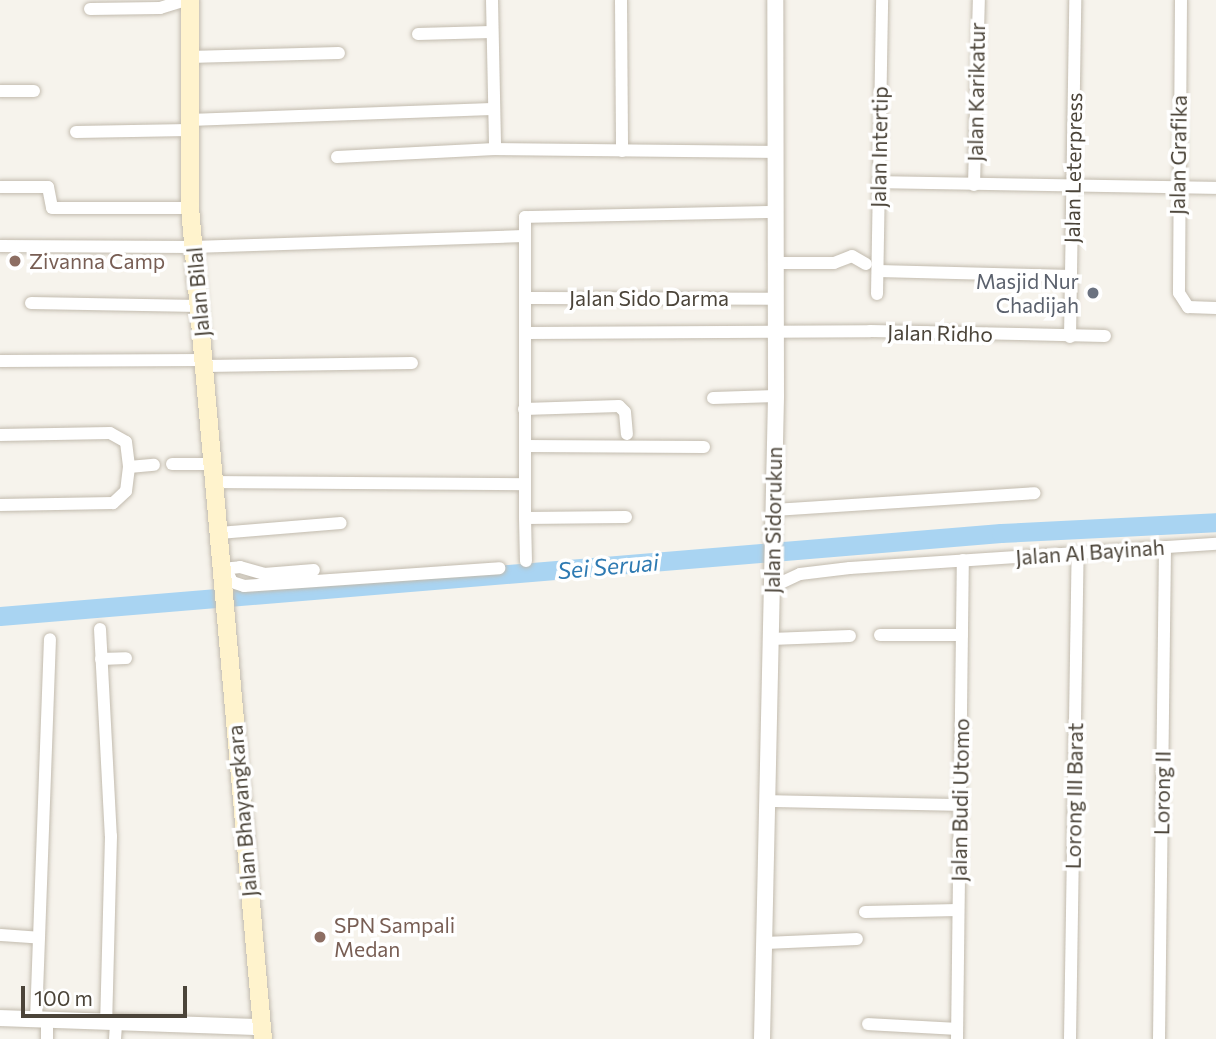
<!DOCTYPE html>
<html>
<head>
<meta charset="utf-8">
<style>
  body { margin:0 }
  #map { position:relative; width:1216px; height:1039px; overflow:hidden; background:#f6f3ec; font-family:Commissioner,sans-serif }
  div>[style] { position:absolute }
  .river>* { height:19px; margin:-9.5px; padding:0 9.5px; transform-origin:9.5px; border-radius:9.5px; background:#a9d4f2 }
  .roads { filter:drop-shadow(0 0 2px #c2bbae) drop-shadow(0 0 2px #c2bbae) }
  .minor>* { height:12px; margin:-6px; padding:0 6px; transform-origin:6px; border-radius:6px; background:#fff }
  .tertiary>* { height:16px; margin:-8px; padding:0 8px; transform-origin:8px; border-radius:8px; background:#fff }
  .secondary>* { height:18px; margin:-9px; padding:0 9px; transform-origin:9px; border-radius:9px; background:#fff3cd }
  .dots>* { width:19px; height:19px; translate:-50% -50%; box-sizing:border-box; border:4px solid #fff; border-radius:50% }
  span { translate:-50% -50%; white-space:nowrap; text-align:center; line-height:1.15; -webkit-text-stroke:7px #fff; paint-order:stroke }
  .street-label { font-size:21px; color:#4b4439 }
  .education-label { font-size:21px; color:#785e54 }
  .left { translate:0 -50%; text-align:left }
  .worship-label { font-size:21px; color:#5b616d }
  .right { translate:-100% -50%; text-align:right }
  .water-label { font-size:23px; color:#2e7ab2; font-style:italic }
  .scale { position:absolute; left:21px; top:986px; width:166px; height:32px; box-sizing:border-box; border:4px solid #4b4439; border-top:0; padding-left:9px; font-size:21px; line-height:24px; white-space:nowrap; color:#4b4439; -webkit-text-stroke:5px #fff; paint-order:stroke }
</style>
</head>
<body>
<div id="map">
  <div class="river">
    <i style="left:0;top:616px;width:1004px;rotate:-4.74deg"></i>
    <i style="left:1001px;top:533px;width:215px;rotate:-2.9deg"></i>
  </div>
  <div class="roads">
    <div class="minor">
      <i style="left:492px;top:0;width:149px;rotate:88.8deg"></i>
      <i style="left:621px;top:0;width:151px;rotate:89.6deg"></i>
      <i style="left:1181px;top:0;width:293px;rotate:90.4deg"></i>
      <i style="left:1179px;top:293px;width:17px;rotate:57deg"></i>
      <i style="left:1188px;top:307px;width:28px;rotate:2deg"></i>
      <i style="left:90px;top:9px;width:70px;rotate:-0.8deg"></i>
      <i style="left:160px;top:8px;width:27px;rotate:-17deg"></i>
      <i style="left:418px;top:34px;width:73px;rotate:-1.6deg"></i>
      <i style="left:189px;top:57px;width:150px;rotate:-1.5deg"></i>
      <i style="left:0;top:91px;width:34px"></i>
      <i style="left:189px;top:120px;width:303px;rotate:-2.1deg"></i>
      <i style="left:76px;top:132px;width:113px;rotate:-1deg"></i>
      <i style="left:337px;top:157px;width:158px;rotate:-2.9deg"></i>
      <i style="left:495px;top:149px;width:279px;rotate:0.6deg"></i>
      <i style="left:878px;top:182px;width:338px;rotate:1deg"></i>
      <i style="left:974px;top:185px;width:185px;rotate:-88.5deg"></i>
      <i style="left:0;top:187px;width:48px"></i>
      <i style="left:48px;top:187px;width:21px;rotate:79deg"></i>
      <i style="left:52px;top:208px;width:138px"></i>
      <i style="left:0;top:246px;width:193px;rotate:0.3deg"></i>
      <i style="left:193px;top:247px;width:331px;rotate:-1.9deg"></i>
      <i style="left:774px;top:263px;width:60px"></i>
      <i style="left:834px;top:263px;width:19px;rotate:-21deg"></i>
      <i style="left:852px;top:256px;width:16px;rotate:30deg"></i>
      <i style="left:878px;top:271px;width:193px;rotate:1.5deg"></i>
      <i style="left:877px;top:294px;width:294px;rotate:-89deg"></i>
      <i style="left:525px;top:298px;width:249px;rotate:0.2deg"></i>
      <i style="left:31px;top:303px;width:168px;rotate:1deg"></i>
      <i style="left:526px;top:333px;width:344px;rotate:-0.3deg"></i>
      <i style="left:870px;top:331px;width:235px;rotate:1.2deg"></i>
      <i style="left:1070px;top:337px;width:337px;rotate:-89.1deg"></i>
      <i style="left:0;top:361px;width:204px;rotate:-0.3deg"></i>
      <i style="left:205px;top:366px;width:207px;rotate:-0.8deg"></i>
      <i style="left:713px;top:398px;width:63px;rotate:-1.8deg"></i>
      <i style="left:524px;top:409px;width:95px;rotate:-1.8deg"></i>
      <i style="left:619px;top:406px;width:8px;rotate:45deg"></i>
      <i style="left:625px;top:412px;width:22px;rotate:85deg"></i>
      <i style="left:0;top:435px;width:110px;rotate:-1deg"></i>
      <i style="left:110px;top:433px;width:18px;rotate:29deg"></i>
      <i style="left:126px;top:442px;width:25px;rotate:83deg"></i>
      <i style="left:129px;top:467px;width:24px;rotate:97deg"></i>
      <i style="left:126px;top:491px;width:18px;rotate:137deg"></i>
      <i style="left:113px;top:503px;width:113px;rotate:179deg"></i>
      <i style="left:525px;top:446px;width:179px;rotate:0.3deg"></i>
      <i style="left:172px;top:464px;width:42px"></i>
      <i style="left:129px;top:467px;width:25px;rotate:-5deg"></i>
      <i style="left:215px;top:482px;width:310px;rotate:0.4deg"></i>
      <i style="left:774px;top:510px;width:261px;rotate:-3.7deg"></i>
      <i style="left:626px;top:517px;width:101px;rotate:179.4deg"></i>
      <i style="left:525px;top:518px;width:301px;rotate:-90deg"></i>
      <i style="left:525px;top:217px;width:249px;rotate:-1.2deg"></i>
      <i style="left:525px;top:518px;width:43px;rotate:88.7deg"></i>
      <i style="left:219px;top:533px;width:122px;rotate:-4.7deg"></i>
      <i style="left:222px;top:569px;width:18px;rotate:-6deg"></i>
      <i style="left:240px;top:567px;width:25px;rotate:16deg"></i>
      <i style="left:264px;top:574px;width:50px;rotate:-4.6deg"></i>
      <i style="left:226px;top:569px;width:14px;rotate:65deg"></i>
      <i style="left:232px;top:582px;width:13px;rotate:18deg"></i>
      <i style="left:244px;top:586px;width:256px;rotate:-4deg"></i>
      <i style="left:772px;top:587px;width:31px;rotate:-25deg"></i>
      <i style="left:800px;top:574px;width:50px;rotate:-6.8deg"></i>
      <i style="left:850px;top:568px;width:367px;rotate:-3.8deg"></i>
      <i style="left:100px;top:629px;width:207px;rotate:87deg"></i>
      <i style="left:111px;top:836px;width:187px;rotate:91.5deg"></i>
      <i style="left:880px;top:635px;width:82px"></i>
      <i style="left:771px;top:639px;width:79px;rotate:-2.2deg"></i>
      <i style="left:101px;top:659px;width:25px;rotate:-2deg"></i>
      <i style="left:768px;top:801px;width:191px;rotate:1.2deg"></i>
      <i style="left:865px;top:912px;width:93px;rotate:-1.2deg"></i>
      <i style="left:0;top:935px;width:39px;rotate:4deg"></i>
      <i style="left:765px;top:943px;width:92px;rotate:-2.5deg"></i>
      <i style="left:36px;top:1020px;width:381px;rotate:-87.9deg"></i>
      <i style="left:868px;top:1024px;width:89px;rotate:3.2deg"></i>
      <i style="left:47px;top:1039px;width:19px;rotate:-90deg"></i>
      <i style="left:115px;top:1039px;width:16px;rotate:-86deg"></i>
      <i style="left:957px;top:1039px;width:479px;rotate:-89.3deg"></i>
      <i style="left:1070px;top:1039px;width:487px;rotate:-89.1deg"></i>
      <i style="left:1159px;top:1039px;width:492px;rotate:-89.3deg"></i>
    </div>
    <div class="tertiary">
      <i style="left:0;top:1018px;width:262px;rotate:2deg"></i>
      <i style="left:762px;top:1039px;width:643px;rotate:-88.75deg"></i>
      <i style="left:776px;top:396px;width:396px;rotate:-90.1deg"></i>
    </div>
    <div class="secondary">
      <i style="left:190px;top:0;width:208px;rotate:90deg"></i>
      <i style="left:190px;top:208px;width:834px;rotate:84.98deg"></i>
    </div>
  </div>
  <div class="dots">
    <i style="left:15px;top:261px;background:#8d6e63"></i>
    <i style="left:1093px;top:293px;background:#6b7280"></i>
    <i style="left:320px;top:937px;background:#8d6e63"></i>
  </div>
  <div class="street-label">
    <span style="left:976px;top:92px;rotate:-89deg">Jalan Karikatur</span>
    <span style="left:879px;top:147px;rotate:-89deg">Jalan Intertip</span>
    <span style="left:1178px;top:155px;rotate:-89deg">Jalan Grafika</span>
    <span style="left:1073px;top:168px;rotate:-89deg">Jalan Leterpress</span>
    <span style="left:198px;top:292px;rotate:-95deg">Jalan Bilal</span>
    <span style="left:649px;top:298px">Jalan Sido Darma</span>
    <span style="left:940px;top:333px;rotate:1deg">Jalan Ridho</span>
    <span style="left:773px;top:520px;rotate:-89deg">Jalan Sidorukun</span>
    <span style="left:1090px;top:552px;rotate:-4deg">Jalan AI Bayinah</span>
    <span style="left:1162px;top:793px;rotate:-89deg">Lorong II</span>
    <span style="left:1074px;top:796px;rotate:-89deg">Lorong III Barat</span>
    <span style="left:960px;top:800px;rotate:-89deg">Jalan Budi Utomo</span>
    <span style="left:242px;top:811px;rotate:-95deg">Jalan Bhayangkara</span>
  </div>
  <div class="education-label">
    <span class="left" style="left:29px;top:261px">Zivanna Camp</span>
    <span class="left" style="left:334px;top:937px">SPN Sampali<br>Medan</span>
  </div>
  <div class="worship-label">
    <span class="right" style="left:1079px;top:293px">Masjid Nur<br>Chadijah</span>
  </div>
  <div class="water-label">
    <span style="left:608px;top:566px;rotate:-5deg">Sei Seruai</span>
  </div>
  <div class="scale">100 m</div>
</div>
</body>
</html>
